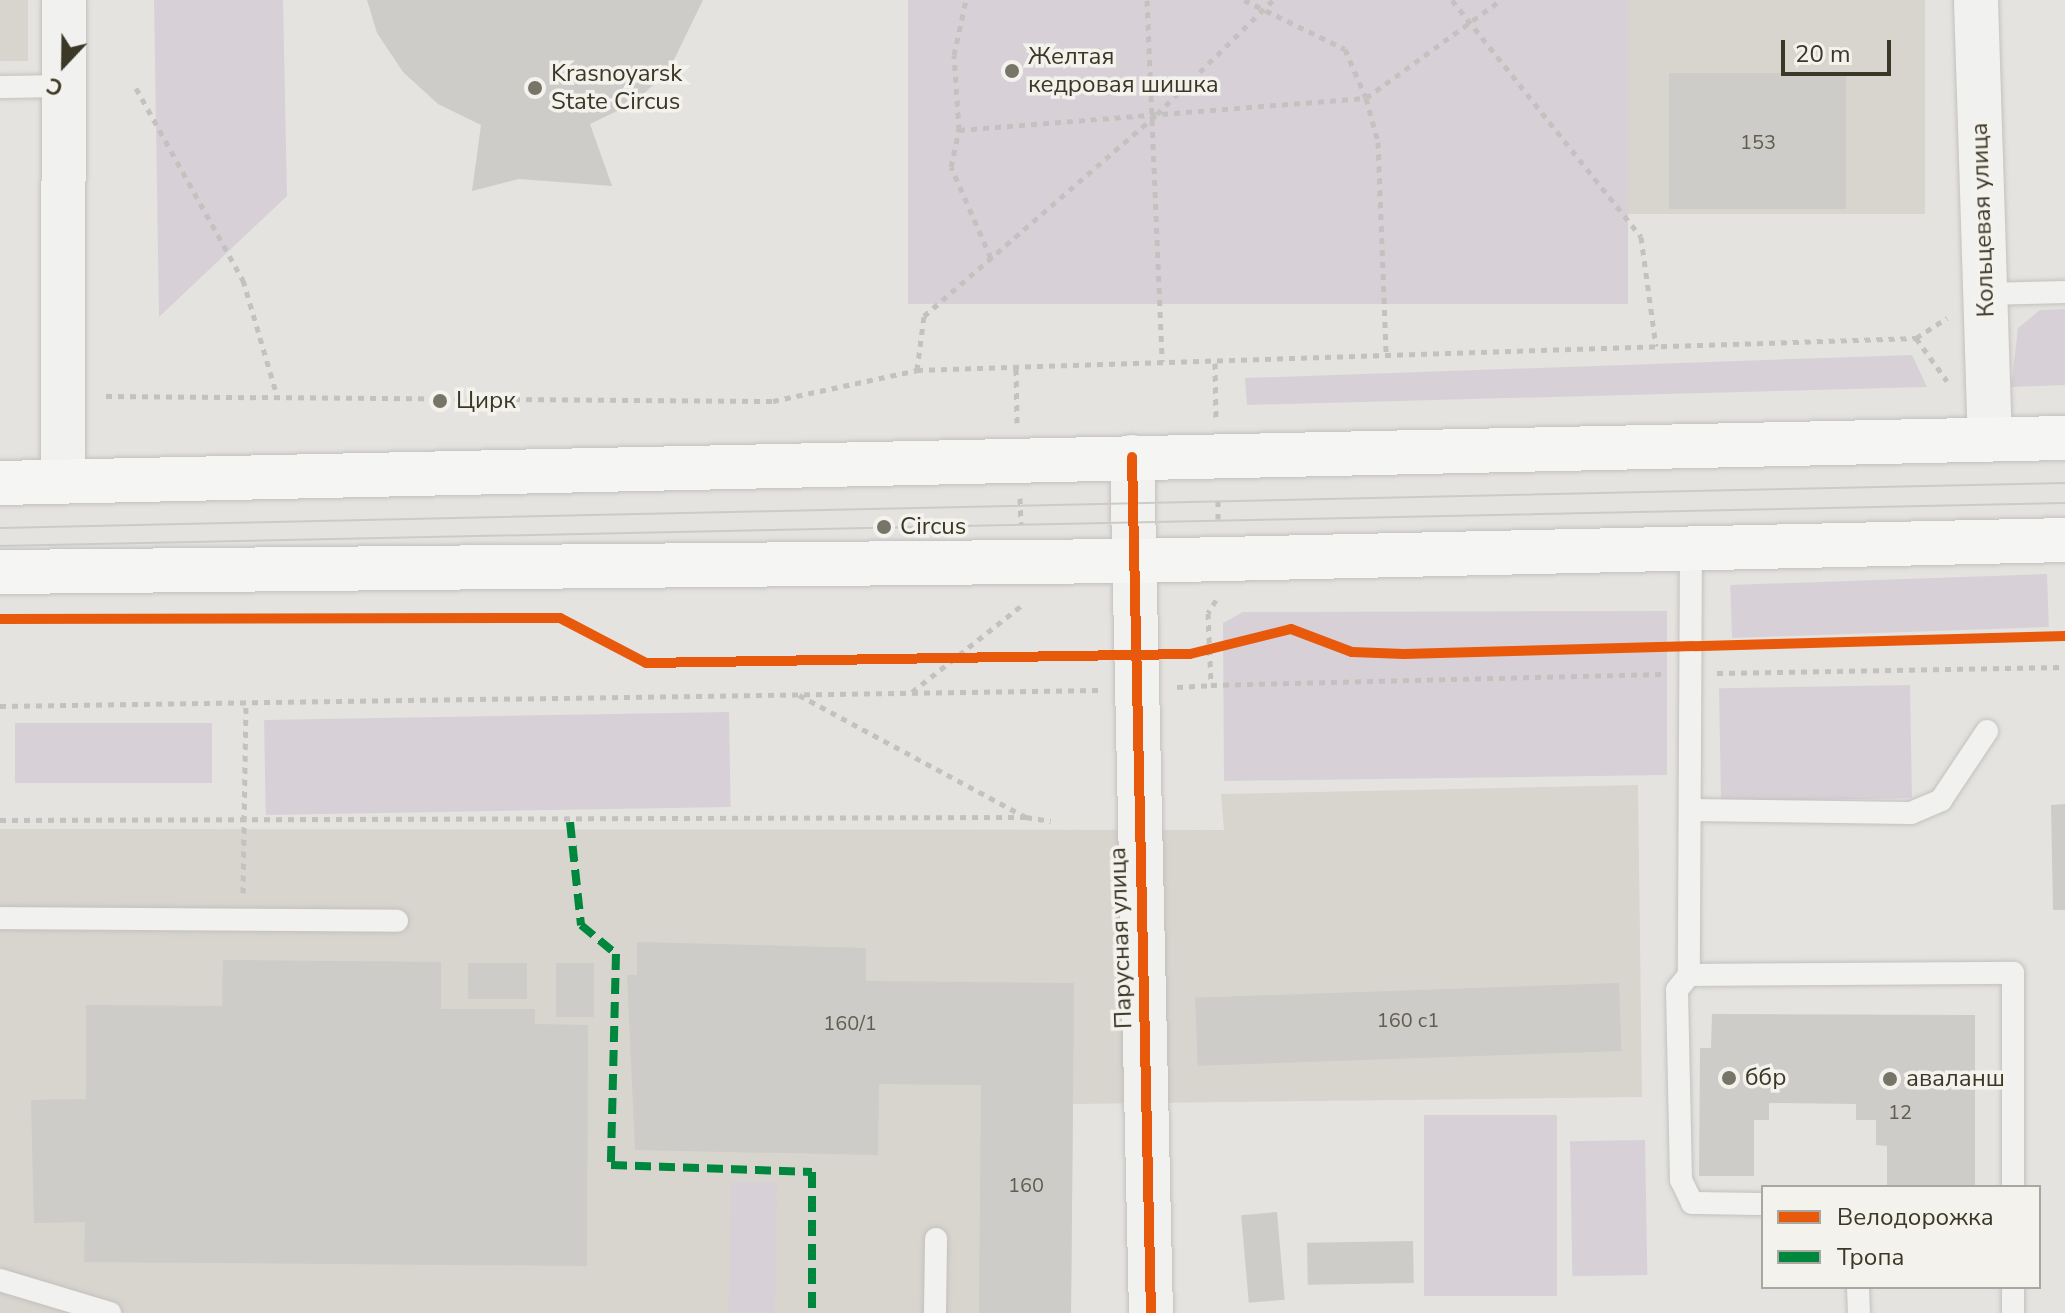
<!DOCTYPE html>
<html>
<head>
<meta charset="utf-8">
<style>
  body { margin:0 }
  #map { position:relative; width:2065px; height:1313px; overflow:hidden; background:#e5e3e0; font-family:"Nunito Sans",sans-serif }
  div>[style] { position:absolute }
  .built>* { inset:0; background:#d8d4ce; transform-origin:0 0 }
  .green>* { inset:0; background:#d8d0d7; transform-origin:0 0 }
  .building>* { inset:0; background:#cdccc8; transform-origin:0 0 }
  .path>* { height:5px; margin-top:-2.5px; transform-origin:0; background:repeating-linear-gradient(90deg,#c3c2be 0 6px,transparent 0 12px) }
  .roads { filter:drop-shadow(0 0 2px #c3c1be) drop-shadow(0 0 2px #c3c1be) }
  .lane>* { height:22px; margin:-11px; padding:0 11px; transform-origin:11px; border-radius:11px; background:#f1f1ef }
  .street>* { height:44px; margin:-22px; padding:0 22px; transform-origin:22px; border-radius:22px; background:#f1f1ef }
  .highway>* { height:44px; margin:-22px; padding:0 22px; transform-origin:22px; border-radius:22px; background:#f5f5f4 }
  .tram>* { height:2px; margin:-1px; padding:0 1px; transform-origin:1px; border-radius:1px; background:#cccbc8 }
  .quiet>* { height:8px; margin-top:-4px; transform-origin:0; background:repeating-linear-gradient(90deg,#00873e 0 16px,transparent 0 24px) }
  .cycleway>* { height:10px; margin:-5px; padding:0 5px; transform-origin:5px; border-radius:5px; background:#e8590c }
  .dots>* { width:22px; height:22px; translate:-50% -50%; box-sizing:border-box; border:4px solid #f4f2ed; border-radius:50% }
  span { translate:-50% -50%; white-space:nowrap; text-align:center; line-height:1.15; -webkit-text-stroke:7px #f4f2ed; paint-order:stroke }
  .number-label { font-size:20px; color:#615e51 }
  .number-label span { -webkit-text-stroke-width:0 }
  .poi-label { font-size:24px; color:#3c3828 }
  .left { translate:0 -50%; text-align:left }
  .street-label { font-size:24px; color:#3c3828 }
  .legend { position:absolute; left:1761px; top:1185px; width:280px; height:104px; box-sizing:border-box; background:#f4f2ed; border:2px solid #aaa89e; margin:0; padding:10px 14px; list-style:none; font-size:24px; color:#3c3828 }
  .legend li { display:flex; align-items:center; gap:16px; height:40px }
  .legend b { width:40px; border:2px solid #aaa89e }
  .north { position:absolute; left:24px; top:24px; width:80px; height:80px; -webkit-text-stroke:6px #f4f2ed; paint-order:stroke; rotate:202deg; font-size:22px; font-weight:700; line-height:32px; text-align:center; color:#3c3828 }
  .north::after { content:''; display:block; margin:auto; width:28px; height:36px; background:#3c3828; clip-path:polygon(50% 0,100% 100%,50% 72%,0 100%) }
  .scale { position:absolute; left:1781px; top:40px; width:110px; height:36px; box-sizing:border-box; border:4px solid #3c3828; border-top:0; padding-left:10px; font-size:24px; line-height:28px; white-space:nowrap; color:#3c3828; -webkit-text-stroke:6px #f4f2ed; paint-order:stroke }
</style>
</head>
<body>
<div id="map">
  <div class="built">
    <i style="left:0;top:0;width:28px;height:61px"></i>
    <i style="left:1628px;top:0;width:297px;height:214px"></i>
    <i style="clip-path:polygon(1638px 785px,1642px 1097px,1073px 1104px,1071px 1313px,0 1313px,0 829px,1224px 830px,1221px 794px)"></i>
  </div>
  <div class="green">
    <i style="clip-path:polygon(154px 0,283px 0,287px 196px,159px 317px)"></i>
    <i style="left:908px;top:0;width:720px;height:304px"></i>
    <i style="clip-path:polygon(2065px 309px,2065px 385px,2011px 387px,2018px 328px,2040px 310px)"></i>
    <i style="clip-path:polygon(1912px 355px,1927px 387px,1247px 405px,1245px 378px)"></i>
    <i style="left:2047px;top:574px;width:53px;height:317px;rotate:88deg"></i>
    <i style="clip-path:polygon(1667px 611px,1667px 775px,1224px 781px,1223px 623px,1243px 612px)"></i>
    <i style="left:1910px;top:685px;width:113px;height:191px;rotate:89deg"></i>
    <i style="left:729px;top:712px;width:95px;height:465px;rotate:89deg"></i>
    <i style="left:212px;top:723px;width:60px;height:197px;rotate:90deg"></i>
    <i style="left:1557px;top:1115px;width:181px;height:133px;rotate:90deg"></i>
    <i style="left:1645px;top:1140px;width:135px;height:75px;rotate:89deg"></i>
    <i style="left:731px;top:1182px;width:46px;height:130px;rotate:1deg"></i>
  </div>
  <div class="building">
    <i style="clip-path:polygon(367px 0,703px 0,669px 70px,634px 103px,590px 124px,612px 186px,519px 179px,472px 191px,481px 125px,438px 104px,403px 72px,377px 33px)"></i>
    <i style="left:1846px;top:73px;width:136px;height:177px;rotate:90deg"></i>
    <i style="clip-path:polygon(2065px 804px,2065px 910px,2053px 910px,2051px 805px)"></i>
    <i style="clip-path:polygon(637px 942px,866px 948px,866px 981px,1074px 983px,1071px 1313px,979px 1313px,981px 1085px,879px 1084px,878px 1155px,635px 1150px,627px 975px,637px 975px)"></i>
    <i style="clip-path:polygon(223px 960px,441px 962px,441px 1009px,535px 1009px,535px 1024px,588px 1025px,587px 1266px,84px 1262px,85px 1222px,34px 1223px,31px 1100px,86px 1099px,86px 1005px,222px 1006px)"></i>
    <i style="left:468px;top:963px;width:59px;height:36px"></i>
    <i style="left:556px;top:963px;width:38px;height:54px"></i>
    <i style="left:1619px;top:983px;width:68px;height:424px;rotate:88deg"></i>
    <i style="clip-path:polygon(1712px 1014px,1975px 1015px,1975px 1187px,1887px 1187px,1887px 1146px,1876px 1145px,1876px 1120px,1856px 1120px,1856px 1104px,1769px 1103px,1769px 1120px,1754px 1120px,1754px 1176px,1699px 1176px,1700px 1048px,1711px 1048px)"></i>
    <i style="left:1277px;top:1212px;width:88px;height:36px;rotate:85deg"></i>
    <i style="left:1413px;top:1241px;width:42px;height:106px;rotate:89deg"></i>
  </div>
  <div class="path">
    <i style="left:1147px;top:0;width:362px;rotate:87.6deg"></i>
    <i style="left:1244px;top:0;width:112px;rotate:25.9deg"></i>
    <i style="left:1345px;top:49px;width:53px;rotate:66.8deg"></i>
    <i style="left:1366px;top:98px;width:46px;rotate:74.7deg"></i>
    <i style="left:1378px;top:142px;width:213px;rotate:87.8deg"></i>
    <i style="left:1452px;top:0;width:303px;rotate:51.4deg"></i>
    <i style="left:1641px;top:237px;width:110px;rotate:82.2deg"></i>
    <i style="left:136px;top:88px;width:220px;rotate:60.9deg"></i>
    <i style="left:243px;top:280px;width:117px;rotate:73.6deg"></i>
    <i style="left:959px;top:130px;width:75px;rotate:-93.8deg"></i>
    <i style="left:954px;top:55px;width:56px;rotate:-77.7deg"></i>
    <i style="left:991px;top:258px;width:99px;rotate:-113.7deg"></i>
    <i style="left:951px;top:167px;width:38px;rotate:-78deg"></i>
    <i style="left:959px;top:130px;width:408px;rotate:-4.5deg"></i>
    <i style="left:1366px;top:98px;width:167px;rotate:-36deg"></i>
    <i style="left:1916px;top:338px;width:37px;rotate:-33deg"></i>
    <i style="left:1215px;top:363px;width:55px;rotate:89deg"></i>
    <i style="left:1016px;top:369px;width:54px;rotate:88.9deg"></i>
    <i style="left:917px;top:370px;width:54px;rotate:-82.6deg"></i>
    <i style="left:924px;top:316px;width:308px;rotate:-40.9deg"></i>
    <i style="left:1157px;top:114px;width:163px;rotate:-44.5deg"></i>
    <i style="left:106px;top:396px;width:667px;rotate:0.43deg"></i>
    <i style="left:773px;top:401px;width:147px;rotate:-12.1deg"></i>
    <i style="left:917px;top:370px;width:1000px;rotate:-1.83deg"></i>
    <i style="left:1916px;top:338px;width:53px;rotate:54.2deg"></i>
    <i style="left:1020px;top:498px;width:26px;rotate:88deg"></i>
    <i style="left:1218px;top:519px;width:22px;rotate:-90deg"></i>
    <i style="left:1216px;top:600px;width:15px;rotate:122deg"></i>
    <i style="left:1208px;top:613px;width:72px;rotate:87.6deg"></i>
    <i style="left:1211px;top:685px;width:452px;rotate:-1.4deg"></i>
    <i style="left:1717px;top:673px;width:348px;rotate:-1deg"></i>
    <i style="left:1177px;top:687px;width:34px;rotate:-3deg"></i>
    <i style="left:912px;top:692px;width:139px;rotate:-38.3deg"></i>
    <i style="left:799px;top:695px;width:258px;rotate:28.3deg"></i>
    <i style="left:1026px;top:817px;width:25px;rotate:9deg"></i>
    <i style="left:0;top:706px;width:1099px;rotate:-0.83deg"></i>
    <i style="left:0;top:820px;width:1026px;rotate:-0.17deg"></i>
    <i style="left:243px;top:893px;width:187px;rotate:-89.1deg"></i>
  </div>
  <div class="roads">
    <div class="lane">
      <i style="left:0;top:87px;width:66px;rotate:-0.9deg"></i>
      <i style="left:1986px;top:294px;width:79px;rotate:-1.5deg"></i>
      <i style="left:1691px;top:547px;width:428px;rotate:90.3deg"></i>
      <i style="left:1689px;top:975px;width:19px;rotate:129deg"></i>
      <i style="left:1677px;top:990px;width:190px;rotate:88.8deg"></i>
      <i style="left:1681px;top:1180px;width:25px;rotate:64deg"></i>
      <i style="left:1692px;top:1203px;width:71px;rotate:0.8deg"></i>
      <i style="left:1691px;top:810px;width:220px;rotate:0.8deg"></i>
      <i style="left:1911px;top:813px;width:33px;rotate:-23deg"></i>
      <i style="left:1941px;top:800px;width:83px;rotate:-56.3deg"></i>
      <i style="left:0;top:918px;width:397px;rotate:0.4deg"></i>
      <i style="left:1689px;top:975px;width:324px;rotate:-0.4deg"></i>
      <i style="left:2013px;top:973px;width:214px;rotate:90deg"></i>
      <i style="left:0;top:1280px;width:115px;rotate:16.7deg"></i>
      <i style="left:1858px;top:1287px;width:26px;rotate:88deg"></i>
      <i style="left:935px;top:1313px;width:74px;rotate:-89.2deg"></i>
      <i style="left:2013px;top:1313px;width:26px;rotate:-90deg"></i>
    </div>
    <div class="street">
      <i style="left:1976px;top:0;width:439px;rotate:88.2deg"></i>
      <i style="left:1132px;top:457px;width:856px;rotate:88.73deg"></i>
      <i style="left:63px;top:481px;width:481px;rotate:-89.9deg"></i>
    </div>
    <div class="highway">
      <i style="left:0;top:483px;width:2065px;rotate:-1.25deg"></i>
      <i style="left:0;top:572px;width:1134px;rotate:-0.56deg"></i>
      <i style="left:1134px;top:561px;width:931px;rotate:-1.29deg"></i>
    </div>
  </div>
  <div class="tram">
    <i style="left:0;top:528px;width:2065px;rotate:-1.25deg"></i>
    <i style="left:0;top:546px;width:2065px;rotate:-1.19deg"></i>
  </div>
  <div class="quiet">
    <i style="left:570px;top:822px;width:104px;rotate:83.9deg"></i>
    <i style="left:581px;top:925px;width:45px;rotate:39.6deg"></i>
    <i style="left:616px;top:954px;width:211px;rotate:91.4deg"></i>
    <i style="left:611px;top:1165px;width:201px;rotate:2deg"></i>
    <i style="left:812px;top:1172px;width:141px;rotate:90deg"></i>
  </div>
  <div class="cycleway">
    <i style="left:1132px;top:457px;width:856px;rotate:88.73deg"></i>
    <i style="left:0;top:619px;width:560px;rotate:-0.1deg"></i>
    <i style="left:560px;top:618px;width:97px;rotate:27.6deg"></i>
    <i style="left:646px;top:663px;width:544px;rotate:-0.95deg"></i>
    <i style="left:1190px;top:654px;width:104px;rotate:-13.9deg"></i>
    <i style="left:1291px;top:629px;width:65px;rotate:20.7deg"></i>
    <i style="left:1352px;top:652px;width:52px;rotate:2.2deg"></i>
    <i style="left:1404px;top:654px;width:661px;rotate:-1.56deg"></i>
  </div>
  <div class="dots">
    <i style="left:1012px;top:71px;background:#777468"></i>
    <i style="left:535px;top:88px;background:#777468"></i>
    <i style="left:440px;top:401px;background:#777468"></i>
    <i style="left:884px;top:527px;background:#777468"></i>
    <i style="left:1729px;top:1078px;background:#777468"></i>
    <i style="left:1890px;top:1079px;background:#777468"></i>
  </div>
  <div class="number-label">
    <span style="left:1758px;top:142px">153</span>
    <span style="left:1408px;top:1020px">160 с1</span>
    <span style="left:850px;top:1023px">160/1</span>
    <span style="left:1900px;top:1112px">12</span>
    <span style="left:1026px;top:1185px">160</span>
  </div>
  <div class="poi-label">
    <span class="left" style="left:1028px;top:71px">Желтая<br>кедровая шишка</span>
    <span class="left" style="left:551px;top:88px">Krasnoyarsk<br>State Circus</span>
    <span class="left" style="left:456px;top:401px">Цирк</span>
    <span class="left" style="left:900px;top:527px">Circus</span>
    <span class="left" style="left:1745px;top:1078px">ббр</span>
    <span class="left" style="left:1906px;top:1079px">аваланш</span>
  </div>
  <div class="street-label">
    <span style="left:1983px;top:220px;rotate:-92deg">Кольцевая улица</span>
    <span style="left:1121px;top:938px;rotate:-92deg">Парусная улица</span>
  </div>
  <ul class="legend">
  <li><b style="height:10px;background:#e8590c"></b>Велодорожка</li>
  <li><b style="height:10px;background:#00873e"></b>Тропа</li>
  </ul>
  <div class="north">С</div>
  <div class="scale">20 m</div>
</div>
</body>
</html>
